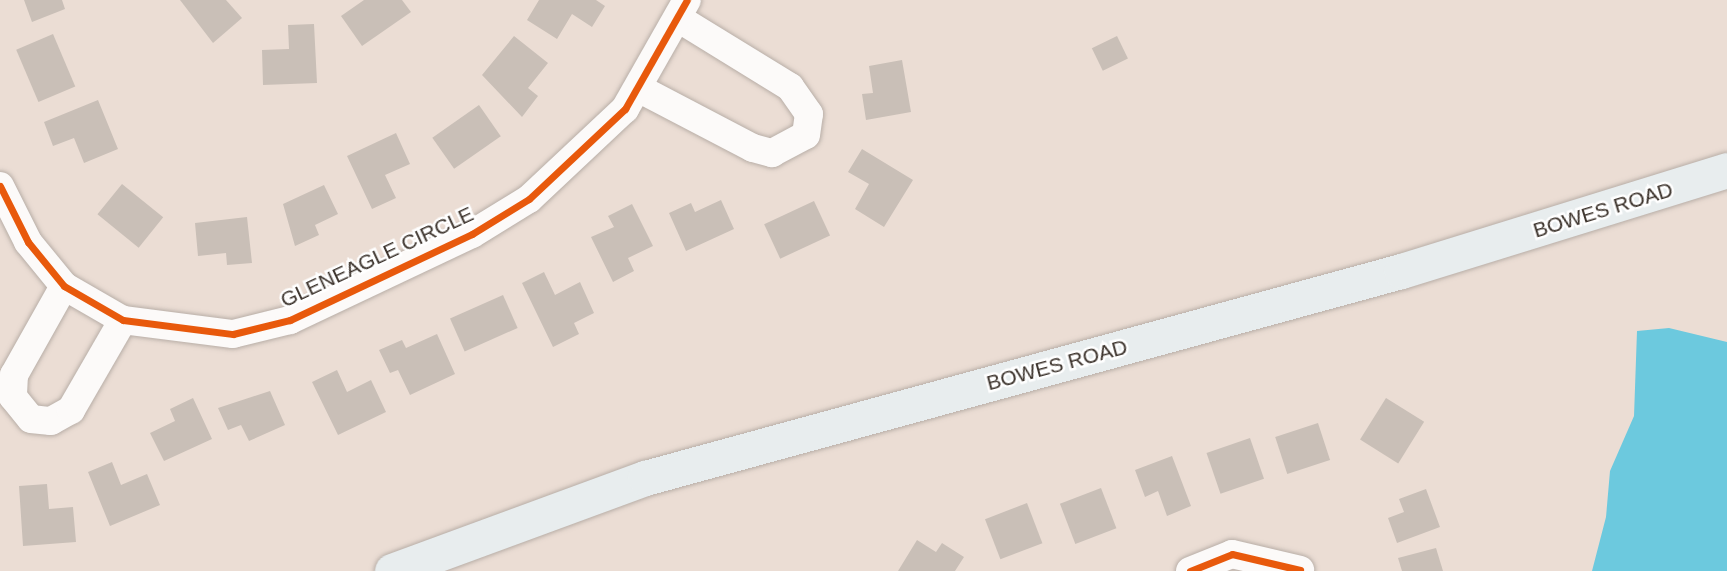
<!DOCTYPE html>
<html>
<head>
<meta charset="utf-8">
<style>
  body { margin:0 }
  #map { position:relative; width:1727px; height:571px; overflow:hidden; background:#ebddd4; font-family:Arial,sans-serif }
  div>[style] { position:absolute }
  .water>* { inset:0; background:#6cc9de }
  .building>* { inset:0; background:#c9bfb7; transform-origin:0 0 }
  .roads { filter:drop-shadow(0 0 2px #b8aea7) drop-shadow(0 0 2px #b8aea7) }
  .minor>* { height:28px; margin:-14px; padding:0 14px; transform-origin:14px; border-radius:14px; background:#fcfaf9 }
  .major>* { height:35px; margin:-17.5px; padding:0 17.5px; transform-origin:17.5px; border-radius:17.5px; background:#e8edee }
  .cycleway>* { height:7px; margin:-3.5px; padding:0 3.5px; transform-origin:3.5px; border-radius:3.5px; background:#e8590c }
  span { translate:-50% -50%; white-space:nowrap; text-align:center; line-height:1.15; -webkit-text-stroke:5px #fff; paint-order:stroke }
  .street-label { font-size:21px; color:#3c332c }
</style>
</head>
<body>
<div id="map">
  <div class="water">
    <i style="clip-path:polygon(1669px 328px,1727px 342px,1727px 571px,1592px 571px,1606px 517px,1610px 471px,1634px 416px,1637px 331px)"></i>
  </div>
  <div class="building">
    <i style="clip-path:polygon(24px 0,62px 0,65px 9px,32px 22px)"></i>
    <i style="clip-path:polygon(180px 0,226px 0,242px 18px,213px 43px)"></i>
    <i style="clip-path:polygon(364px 0,402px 0,411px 12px,362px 46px,341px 16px)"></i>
    <i style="clip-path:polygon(539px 0,596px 0,605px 6px,592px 27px,572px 14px,557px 39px,527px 20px)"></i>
    <i style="clip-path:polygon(314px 24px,317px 83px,263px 85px,262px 50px,289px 49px,288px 25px)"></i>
    <i style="left:53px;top:34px;width:57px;height:40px;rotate:67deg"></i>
    <i style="clip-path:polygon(514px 36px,548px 63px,528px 88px,538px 96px,522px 117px,482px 75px)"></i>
    <i style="left:1117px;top:36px;width:25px;height:28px;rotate:64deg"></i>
    <i style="clip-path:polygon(902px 60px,911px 112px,866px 120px,862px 94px,873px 93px,869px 66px)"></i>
    <i style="clip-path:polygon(98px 100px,118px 149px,84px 163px,74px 138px,53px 146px,44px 122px)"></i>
    <i style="left:479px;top:105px;width:38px;height:57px;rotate:55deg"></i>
    <i style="clip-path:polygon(396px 133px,410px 164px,385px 175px,396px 198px,372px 209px,347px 156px)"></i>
    <i style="clip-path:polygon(862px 149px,913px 180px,884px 227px,855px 209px,869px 184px,848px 172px)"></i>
    <i style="left:122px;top:184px;width:53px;height:39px;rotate:39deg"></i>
    <i style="clip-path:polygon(324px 185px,338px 214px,315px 225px,319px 235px,295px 246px,283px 204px)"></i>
    <i style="clip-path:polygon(721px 200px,734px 229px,686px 251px,669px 213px,691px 203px,695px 212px)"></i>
    <i style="left:814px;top:201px;width:38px;height:55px;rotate:65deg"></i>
    <i style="clip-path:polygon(632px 204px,653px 246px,628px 258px,634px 271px,613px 282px,591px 237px,614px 227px,608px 216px)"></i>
    <i style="clip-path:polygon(247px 217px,252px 263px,227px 265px,226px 253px,198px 256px,195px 223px)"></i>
    <i style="clip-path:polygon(544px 272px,555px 295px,580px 282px,594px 313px,574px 323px,579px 334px,553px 347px,522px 283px)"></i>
    <i style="left:503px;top:295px;width:36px;height:58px;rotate:66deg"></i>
    <i style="clip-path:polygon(437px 334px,455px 374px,410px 395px,398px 370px,390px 373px,379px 350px,402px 340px,406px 348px)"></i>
    <i style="clip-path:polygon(337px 370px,347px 392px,371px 380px,386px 412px,338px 435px,312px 382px)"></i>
    <i style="clip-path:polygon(270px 391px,285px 425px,249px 441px,241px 425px,228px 430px,218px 408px)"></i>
    <i style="clip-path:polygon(193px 398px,212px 439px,164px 461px,150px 433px,175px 421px,170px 409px)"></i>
    <i style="left:1386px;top:398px;width:45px;height:49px;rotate:32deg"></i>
    <i style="left:1318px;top:423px;width:39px;height:45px;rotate:72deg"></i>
    <i style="left:1250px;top:438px;width:43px;height:46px;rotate:71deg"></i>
    <i style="clip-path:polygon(1172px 456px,1191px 506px,1167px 516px,1158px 491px,1145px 497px,1135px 470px)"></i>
    <i style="clip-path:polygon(112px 462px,121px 485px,147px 474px,160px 505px,110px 526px,88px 472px)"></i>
    <i style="clip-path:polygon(47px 484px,49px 509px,73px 507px,76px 542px,23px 546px,19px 486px)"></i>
    <i style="left:1101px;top:488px;width:43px;height:44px;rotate:69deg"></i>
    <i style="clip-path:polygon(1426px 489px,1440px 527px,1397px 543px,1388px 518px,1404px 512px,1399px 499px)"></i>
    <i style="left:1027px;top:503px;width:43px;height:45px;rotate:69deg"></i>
    <i style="clip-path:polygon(917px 540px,936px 552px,942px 543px,964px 557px,955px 571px,898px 571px)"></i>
    <i style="clip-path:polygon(1436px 548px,1443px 571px,1402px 571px,1398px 558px)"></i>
  </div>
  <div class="roads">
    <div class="minor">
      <i style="left:640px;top:89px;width:127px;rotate:27.6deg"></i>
      <i style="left:753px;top:148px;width:20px;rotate:15deg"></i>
      <i style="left:772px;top:153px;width:38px;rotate:-28deg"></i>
      <i style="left:806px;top:135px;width:21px;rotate:-82deg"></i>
      <i style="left:809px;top:114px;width:33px;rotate:-125deg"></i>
      <i style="left:790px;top:87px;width:132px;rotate:-148.4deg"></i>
      <i style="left:0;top:186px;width:63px;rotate:63.4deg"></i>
      <i style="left:28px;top:242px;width:57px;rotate:50.7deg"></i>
      <i style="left:64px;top:286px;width:68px;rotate:30deg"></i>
      <i style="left:123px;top:320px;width:111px;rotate:7.3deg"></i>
      <i style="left:233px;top:334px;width:59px;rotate:-13.8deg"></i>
      <i style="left:290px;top:320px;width:201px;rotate:-25.3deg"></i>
      <i style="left:472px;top:234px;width:67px;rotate:-31.6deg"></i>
      <i style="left:529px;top:199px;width:132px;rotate:-43.2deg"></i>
      <i style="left:625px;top:109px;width:125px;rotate:-60.4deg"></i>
      <i style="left:64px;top:286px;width:102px;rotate:119.3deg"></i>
      <i style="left:14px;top:375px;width:22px;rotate:93deg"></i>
      <i style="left:13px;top:397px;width:28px;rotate:51deg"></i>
      <i style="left:31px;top:419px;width:20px;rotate:6deg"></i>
      <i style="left:51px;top:421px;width:23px;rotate:-29deg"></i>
      <i style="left:71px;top:410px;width:104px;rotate:-60deg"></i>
      <i style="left:1190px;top:571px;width:45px;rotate:-22deg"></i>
      <i style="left:1232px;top:554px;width:70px;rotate:13.2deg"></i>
    </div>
    <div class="major">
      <i style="left:392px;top:571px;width:270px;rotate:-20.2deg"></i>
      <i style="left:645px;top:478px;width:784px;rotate:-15.31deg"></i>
      <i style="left:1401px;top:271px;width:341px;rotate:-17.2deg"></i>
    </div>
  </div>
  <div class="cycleway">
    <i style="left:0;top:186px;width:63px;rotate:63.4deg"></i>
    <i style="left:28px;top:242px;width:57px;rotate:50.7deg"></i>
    <i style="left:64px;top:286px;width:68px;rotate:30deg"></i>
    <i style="left:123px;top:320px;width:111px;rotate:7.3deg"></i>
    <i style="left:233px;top:334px;width:59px;rotate:-13.8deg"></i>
    <i style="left:290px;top:320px;width:201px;rotate:-25.3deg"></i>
    <i style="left:472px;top:234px;width:67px;rotate:-31.6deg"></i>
    <i style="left:529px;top:199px;width:132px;rotate:-43.2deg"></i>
    <i style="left:625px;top:109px;width:125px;rotate:-60.4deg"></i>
    <i style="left:1190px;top:571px;width:45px;rotate:-22deg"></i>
    <i style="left:1232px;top:554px;width:70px;rotate:13.2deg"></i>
  </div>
  <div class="street-label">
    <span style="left:1603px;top:210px;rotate:-17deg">BOWES ROAD</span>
    <span style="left:377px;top:257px;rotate:-25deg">GLENEAGLE CIRCLE</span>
    <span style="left:1057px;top:365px;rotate:-15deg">BOWES ROAD</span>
  </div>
</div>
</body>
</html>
